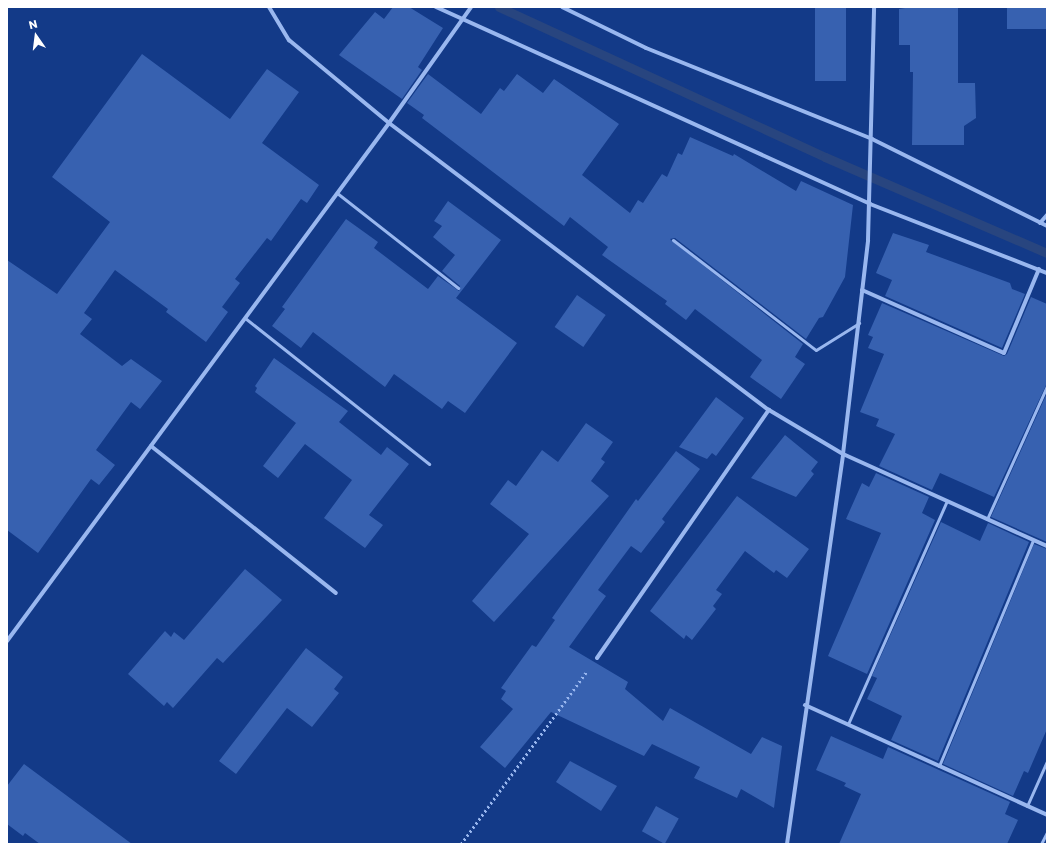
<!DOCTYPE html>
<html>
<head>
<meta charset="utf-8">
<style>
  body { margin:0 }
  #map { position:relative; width:1054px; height:851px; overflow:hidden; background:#133a88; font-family:Poppins,sans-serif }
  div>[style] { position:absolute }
  .stream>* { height:9px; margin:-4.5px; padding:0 4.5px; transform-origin:4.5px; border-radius:4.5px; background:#28457f }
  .building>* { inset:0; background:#3761b0; transform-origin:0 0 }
  .path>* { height:2.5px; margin-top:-1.25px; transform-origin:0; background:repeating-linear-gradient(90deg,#99b7ef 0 2px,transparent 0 5px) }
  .service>* { height:3px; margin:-1.5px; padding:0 1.5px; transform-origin:1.5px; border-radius:1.5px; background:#99b7ef }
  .minor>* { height:4px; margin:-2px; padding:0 2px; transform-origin:2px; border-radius:2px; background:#99b7ef }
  span { translate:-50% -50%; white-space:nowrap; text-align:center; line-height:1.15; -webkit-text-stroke:3px #133a88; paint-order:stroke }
  .frame { position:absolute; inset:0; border:8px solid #fff; pointer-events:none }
  .north { position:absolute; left:16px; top:16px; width:40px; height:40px; -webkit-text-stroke:3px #133a88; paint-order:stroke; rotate:346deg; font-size:11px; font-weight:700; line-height:16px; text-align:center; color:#fff }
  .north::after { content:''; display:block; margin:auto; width:14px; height:18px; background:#fff; clip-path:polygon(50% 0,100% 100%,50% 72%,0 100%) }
</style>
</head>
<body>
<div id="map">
  <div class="stream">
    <i style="left:499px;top:7px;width:359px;rotate:24.7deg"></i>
    <i style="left:825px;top:157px;width:242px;rotate:23.4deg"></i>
  </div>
  <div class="building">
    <i style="clip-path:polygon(393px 7px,409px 7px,443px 28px,418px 67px,422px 70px,402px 99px,339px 55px,375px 12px,384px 19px)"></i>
    <i style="left:815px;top:7px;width:31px;height:74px"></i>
    <i style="clip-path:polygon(911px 7px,958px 7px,958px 83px,975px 83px,976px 118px,964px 126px,964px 145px,912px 145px,913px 72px,910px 72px,910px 45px,899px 45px,899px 9px)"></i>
    <i style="left:1007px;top:7px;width:40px;height:22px"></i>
    <i style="clip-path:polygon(142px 54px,230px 119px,267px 69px,299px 92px,262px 143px,319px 185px,307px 203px,301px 199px,271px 241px,267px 238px,235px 279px,240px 283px,222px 307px,228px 312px,206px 342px,166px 312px,168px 309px,115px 270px,84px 313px,92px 319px,80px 334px,122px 366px,131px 359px,162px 381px,140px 409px,131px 402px,96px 450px,115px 465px,99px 485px,91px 479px,38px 553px,7px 530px,7px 260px,57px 294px,110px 222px,52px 177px)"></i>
    <i style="clip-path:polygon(428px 74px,481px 114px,500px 88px,504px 91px,517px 74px,543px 93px,554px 79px,589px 103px,619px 124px,582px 175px,630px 213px,638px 200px,643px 203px,662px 174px,667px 177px,678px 153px,682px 155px,690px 137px,733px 156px,734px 154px,796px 191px,801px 181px,853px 205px,845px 277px,823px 317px,819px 318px,806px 339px,675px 238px,670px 239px,803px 344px,795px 357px,805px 364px,781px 399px,750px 377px,762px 360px,695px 309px,686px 320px,665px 304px,667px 301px,602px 255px,608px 247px,570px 217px,564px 226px,422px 118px,424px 115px,407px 103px)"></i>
    <i style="clip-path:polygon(448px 201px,501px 240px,456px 298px,517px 343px,465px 413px,448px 401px,442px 409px,394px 374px,385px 387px,313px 332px,301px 348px,272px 326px,285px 309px,282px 307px,346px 219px,378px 242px,374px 248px,428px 289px,438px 276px,459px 291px,460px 286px,442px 271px,455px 255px,433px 237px,442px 226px,434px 221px)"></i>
    <i style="clip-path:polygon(893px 233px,929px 245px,926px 252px,1010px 283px,1012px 289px,1025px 294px,1002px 348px,885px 296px,892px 280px,876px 273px)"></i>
    <i style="left:577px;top:295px;width:35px;height:39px;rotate:35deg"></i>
    <i style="clip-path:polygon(1031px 297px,1047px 304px,1047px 383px,994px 497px,940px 473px,932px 490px,879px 466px,895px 434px,876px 426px,879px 419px,860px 412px,884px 354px,868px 348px,873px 337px,868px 335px,882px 303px,1004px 356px,1007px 354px)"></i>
    <i style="clip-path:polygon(274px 358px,348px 411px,339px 422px,381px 455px,387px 447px,409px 464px,369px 515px,383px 525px,365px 548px,324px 518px,352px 480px,305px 444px,278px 478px,263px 466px,296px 423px,255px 392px,257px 388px,255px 386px)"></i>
    <i style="clip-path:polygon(1047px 393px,1047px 542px,991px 517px)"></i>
    <i style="clip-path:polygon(716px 397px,744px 418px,716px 456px,712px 453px,707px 459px,679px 447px)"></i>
    <i style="clip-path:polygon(586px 423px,613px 442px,601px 459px,605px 462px,591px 481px,609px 496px,494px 622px,472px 601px,529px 534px,490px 504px,508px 480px,516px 486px,542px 450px,558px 462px)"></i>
    <i style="clip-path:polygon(785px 435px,818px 462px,811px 471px,814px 474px,796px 497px,751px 478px)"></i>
    <i style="clip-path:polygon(676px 451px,700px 469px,662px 519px,665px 522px,641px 553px,631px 546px,598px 590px,606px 596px,569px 647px,628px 682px,625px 689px,663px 721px,670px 708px,751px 754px,762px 737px,782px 746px,774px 808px,741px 789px,737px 798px,694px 778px,700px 767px,652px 744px,644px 756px,551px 712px,505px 768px,480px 747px,513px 709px,501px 699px,506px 691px,501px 688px,532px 645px,536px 647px,555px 620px,552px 618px,636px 499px,638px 501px)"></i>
    <i style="clip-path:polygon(876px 473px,929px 497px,922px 513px,935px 520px,867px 674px,828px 656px,881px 533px,846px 519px,862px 483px,869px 487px)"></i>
    <i style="clip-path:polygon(737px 496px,809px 549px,787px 578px,776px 570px,774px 573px,745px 551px,716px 590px,722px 594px,713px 606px,716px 609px,692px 640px,686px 635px,684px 639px,650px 611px)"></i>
    <i style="clip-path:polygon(941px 522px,980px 541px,988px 523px,1029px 542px,938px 761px,891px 740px,902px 716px,867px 699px,877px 678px,872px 676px)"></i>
    <i style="clip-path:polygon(1034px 544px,1047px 549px,1047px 729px,1028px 773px,1024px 771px,1013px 796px,943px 764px)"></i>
    <i style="clip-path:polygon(245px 569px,282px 600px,223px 663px,217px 658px,173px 708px,167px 702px,164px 706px,128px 674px,165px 631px,171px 637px,174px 632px,184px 640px)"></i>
    <i style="clip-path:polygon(306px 648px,343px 677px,334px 689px,339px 693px,312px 727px,287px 708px,236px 774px,219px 761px)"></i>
    <i style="clip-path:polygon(831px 736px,883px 759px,888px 747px,1010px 802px,1005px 814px,1018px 820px,1007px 844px,839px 844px,861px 794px,844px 786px,846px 783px,816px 770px)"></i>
    <i style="clip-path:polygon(570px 761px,617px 786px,601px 811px,556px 782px)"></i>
    <i style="clip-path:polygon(24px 764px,132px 844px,40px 844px,25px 833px,23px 836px,7px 824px,7px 786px)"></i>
    <i style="left:656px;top:806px;width:26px;height:29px;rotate:29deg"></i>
  </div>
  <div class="path">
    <i style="left:461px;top:844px;width:214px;rotate:-53.9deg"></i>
  </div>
  <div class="service">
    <i style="left:337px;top:193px;width:154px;rotate:38.1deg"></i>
    <i style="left:673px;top:240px;width:180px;rotate:37.6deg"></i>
    <i style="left:816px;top:350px;width:51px;rotate:-32.1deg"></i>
    <i style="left:245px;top:318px;width:235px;rotate:38.4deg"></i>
    <i style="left:987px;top:519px;width:146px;rotate:-65.7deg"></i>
    <i style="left:848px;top:724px;width:244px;rotate:-66.1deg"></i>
    <i style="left:939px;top:766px;width:245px;rotate:-67.4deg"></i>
    <i style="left:1027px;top:806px;width:49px;rotate:-66deg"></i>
    <i style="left:1041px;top:844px;width:13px;rotate:-63deg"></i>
  </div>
  <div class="minor">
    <i style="left:269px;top:7px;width:39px;rotate:59deg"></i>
    <i style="left:289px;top:40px;width:130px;rotate:39.7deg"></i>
    <i style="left:389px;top:123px;width:476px;rotate:37.1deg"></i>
    <i style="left:769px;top:410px;width:86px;rotate:30.7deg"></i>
    <i style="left:843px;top:454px;width:224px;rotate:24.3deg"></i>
    <i style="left:436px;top:7px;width:477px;rotate:24.4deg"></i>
    <i style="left:870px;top:204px;width:190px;rotate:21.3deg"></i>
    <i style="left:562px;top:7px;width:93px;rotate:26deg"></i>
    <i style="left:646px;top:48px;width:244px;rotate:21.9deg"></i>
    <i style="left:872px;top:139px;width:195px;rotate:26.4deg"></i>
    <i style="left:1040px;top:223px;width:11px;rotate:-49deg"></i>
    <i style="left:862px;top:290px;width:155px;rotate:23.9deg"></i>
    <i style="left:1004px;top:353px;width:91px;rotate:-67.4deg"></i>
    <i style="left:151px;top:446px;width:236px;rotate:38.5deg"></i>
    <i style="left:7px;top:641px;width:644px;rotate:-53.59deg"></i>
    <i style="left:389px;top:123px;width:142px;rotate:-54.7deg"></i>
    <i style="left:597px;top:658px;width:302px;rotate:-55.3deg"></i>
    <i style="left:805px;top:705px;width:266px;rotate:24.4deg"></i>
    <i style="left:787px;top:844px;width:394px;rotate:-81.8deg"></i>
    <i style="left:843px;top:454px;width:215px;rotate:-83.3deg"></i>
    <i style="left:868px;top:240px;width:233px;rotate:-88.5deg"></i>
  </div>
  <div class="frame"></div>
  <div class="north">N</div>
</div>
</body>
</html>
